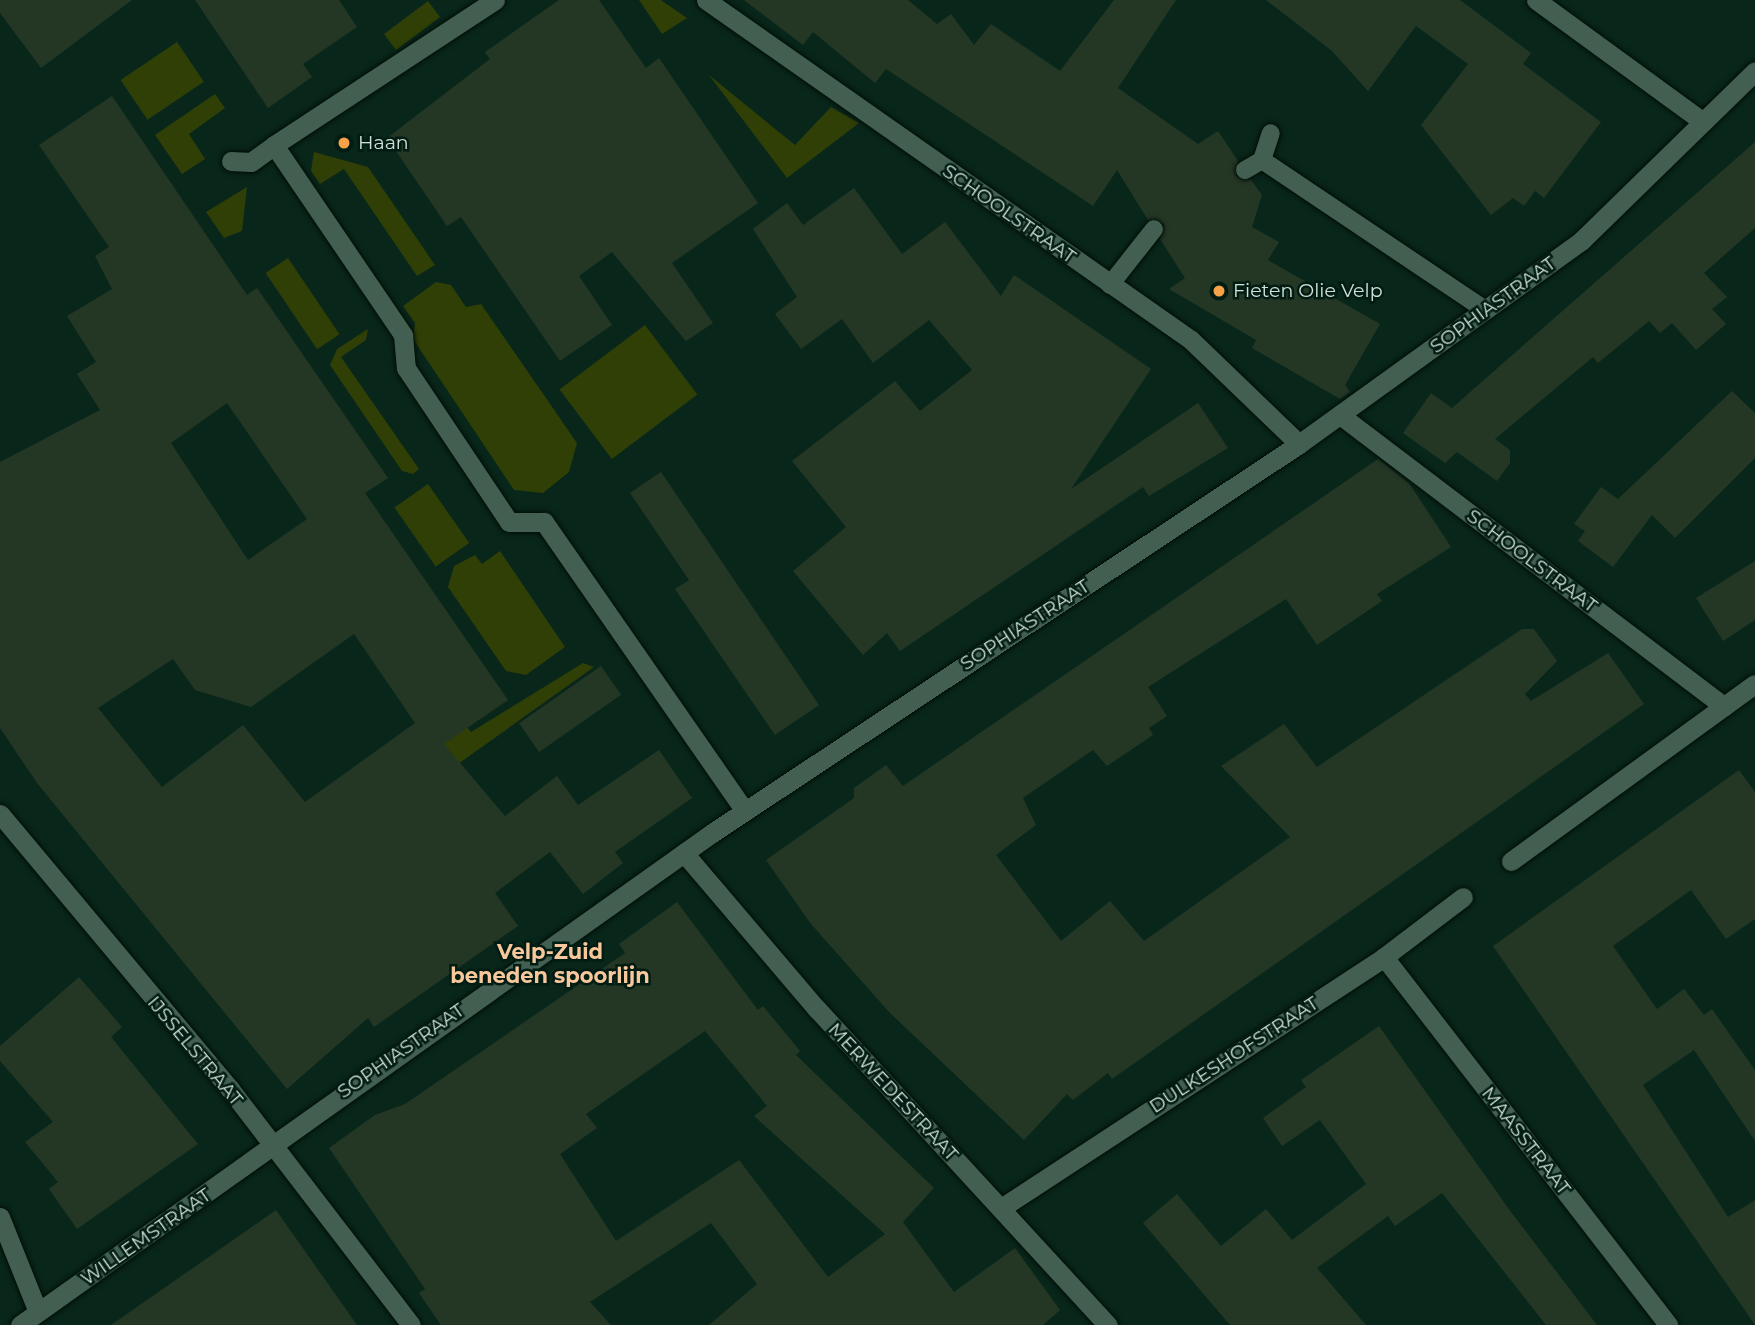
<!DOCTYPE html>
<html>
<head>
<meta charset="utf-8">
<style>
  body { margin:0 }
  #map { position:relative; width:1755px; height:1325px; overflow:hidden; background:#09261b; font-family:Montserrat,sans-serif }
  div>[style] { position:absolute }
  .green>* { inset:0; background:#2f3f06; transform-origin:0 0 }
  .building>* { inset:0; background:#243725; transform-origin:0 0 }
  .roads { filter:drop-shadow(0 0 2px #000e06) drop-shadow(0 0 2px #000e06) }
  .service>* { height:18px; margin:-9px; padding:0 9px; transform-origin:9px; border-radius:9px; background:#425f52 }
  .minor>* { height:19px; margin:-9.5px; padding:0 9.5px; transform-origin:9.5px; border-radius:9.5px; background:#425f52 }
  .dots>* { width:19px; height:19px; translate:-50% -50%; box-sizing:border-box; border:4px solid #011c12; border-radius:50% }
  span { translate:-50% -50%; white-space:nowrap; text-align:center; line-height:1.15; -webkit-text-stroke:5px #011c12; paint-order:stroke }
  .poi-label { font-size:19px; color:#d0e0d8 }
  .left { translate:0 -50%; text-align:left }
  .street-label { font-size:19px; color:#d0e0d8 }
  .neighbourhood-label { font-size:21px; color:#f8c79b; font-weight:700 }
</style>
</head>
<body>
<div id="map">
  <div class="green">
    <i style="clip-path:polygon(639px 0,661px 0,687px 18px,662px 34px)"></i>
    <i style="left:428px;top:1px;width:20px;height:55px;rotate:53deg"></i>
    <i style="left:177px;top:42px;width:48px;height:68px;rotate:56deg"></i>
    <i style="clip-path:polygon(709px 75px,795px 145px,831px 107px,859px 123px,787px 178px)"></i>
    <i style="clip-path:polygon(215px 94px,225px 108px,189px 134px,205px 159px,182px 174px,155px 135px)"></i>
    <i style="clip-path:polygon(314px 152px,368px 167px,435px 265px,417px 276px,344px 169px,320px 184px,311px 171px)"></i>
    <i style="clip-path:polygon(247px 187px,242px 231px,224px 238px,206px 212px)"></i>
    <i style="left:288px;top:258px;width:92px;height:27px;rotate:56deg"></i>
    <i style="clip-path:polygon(436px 282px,451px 285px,466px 307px,481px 304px,577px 443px,569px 472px,543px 493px,514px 490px,413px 339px,415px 323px,403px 306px)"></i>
    <i style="left:645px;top:325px;width:87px;height:107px;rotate:53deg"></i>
    <i style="clip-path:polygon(368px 329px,366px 340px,341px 357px,419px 469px,413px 474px,402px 471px,330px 365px,337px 349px)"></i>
    <i style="left:428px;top:484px;width:72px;height:41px;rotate:55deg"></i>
    <i style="clip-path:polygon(500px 551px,565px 647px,526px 675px,506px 671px,448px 587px,454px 566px,475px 555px,482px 564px)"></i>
    <i style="clip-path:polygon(583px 663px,594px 667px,430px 784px,414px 760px,465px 725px,471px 732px)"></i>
  </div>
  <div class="building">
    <i style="clip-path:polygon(0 0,132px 0,41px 68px,0 13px)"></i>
    <i style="clip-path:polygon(195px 0,339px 0,357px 27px,303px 64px,312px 77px,268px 108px)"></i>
    <i style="clip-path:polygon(559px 0,599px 0,646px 68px,659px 58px,758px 203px,672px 263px,713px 323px,686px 341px,612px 252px,579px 276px,612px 325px,560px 361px,461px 217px,447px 226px,387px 138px,490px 59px,485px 52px)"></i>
    <i style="clip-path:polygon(744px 0,908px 0,937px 24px,951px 14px,974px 45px,991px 24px,1060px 71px,1114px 0,1176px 0,1118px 88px,1198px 144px,1218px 131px,1238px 161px,1236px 176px,1251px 180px,1262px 195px,1252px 227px,1279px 242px,1268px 260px,1380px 324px,1345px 385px,1350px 392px,1340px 399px,1252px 348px,1256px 340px,1169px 289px,1185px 278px,1160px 239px,1164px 224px,1148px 220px,1117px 170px,1093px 206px,886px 69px,875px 83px,813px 32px,803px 45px)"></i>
    <i style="clip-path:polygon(1266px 0,1460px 0,1531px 53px,1523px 64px,1601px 122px,1544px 198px,1535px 191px,1524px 206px,1513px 198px,1491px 215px,1421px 125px,1468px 64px,1416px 26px,1368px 91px,1332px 51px)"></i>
    <i style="clip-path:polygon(evenodd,112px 96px,247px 295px,257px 288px,388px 478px,365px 493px,508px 700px,444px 744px,505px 816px,557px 776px,578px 805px,659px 750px,692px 798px,615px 852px,623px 863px,583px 894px,550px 852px,495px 893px,518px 926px,374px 1027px,368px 1018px,287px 1089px,37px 783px,0 728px,0 462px,100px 410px,77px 374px,96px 362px,67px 316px,112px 289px,95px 256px,109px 247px,39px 145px,112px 96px,227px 403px,307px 519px,248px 560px,171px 443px,227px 403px,112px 96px,354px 634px,415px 723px,305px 802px,243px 725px,162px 787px,98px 708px,173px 659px,195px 690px,251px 707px,354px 634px)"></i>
    <i style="clip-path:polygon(1755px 142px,1755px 228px,1704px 273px,1727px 297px,1712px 309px,1726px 324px,1696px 350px,1672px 323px,1660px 333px,1649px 321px,1598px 363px,1593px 357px,1495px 439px,1510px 450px,1510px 463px,1497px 481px,1457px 452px,1445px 463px,1403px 433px,1431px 393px,1452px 408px)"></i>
    <i style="clip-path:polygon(854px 188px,902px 254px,945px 222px,1001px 296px,1014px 275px,1151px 369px,1071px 489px,1198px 403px,1228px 448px,1149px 496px,1143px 487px,900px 651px,887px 633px,863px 655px,793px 571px,846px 527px,792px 461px,895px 381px,920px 411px,972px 370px,929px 320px,873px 363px,842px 319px,801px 349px,775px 314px,797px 297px,753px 229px,787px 203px,803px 225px)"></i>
    <i style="clip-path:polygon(1732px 391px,1755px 413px,1755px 458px,1675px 538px,1652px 515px,1613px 567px,1578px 541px,1585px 531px,1574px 524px,1601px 487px,1618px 499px)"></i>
    <i style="clip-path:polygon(1378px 459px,1409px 483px,1451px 547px,1377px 594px,1382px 601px,1317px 645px,1286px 599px,1148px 687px,1167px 716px,1149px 728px,1153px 735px,1107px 766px,1093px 750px,1023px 798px,1036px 825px,996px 855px,1061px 941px,1110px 901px,1144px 941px,1290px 837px,1221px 766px,1284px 724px,1317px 767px,1522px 629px,1534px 629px,1557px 661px,1525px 694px,1531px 701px,1608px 653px,1644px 704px,1112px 1079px,1108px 1073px,1073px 1100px,1067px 1094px,1024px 1140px,890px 1013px,811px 924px,766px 860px,854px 798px,854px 788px,886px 765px,903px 786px)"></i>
    <i style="clip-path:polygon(661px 472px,819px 705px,775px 735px,675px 589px,689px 580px,630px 493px)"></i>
    <i style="clip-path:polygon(1755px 561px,1755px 620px,1723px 641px,1696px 598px)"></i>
    <i style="left:601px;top:666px;width:35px;height:100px;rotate:55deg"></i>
    <i style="clip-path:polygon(1739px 770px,1755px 792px,1755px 919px,1726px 939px,1691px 890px,1613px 946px,1657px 1009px,1684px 989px,1704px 1015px,1712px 1009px,1755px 1070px,1755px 1141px,1694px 1050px,1643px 1085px,1728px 1217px,1755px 1200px,1755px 1325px,1493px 946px)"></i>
    <i style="clip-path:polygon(evenodd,677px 902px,758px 1010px,763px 1006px,800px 1051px,796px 1055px,934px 1188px,903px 1222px,954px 1292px,1015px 1248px,1060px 1310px,1043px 1325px,709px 1325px,757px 1284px,711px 1223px,590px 1302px,611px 1325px,441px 1325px,419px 1293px,425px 1289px,329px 1148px,375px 1115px,405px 1104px,625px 953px,619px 944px,677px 902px,705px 1031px,767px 1106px,754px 1116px,885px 1234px,828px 1277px,739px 1160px,616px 1241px,560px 1154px,597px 1128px,586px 1114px,705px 1031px)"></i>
    <i style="clip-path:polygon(79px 977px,122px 1027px,111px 1037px,198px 1144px,77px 1229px,49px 1189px,58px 1182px,25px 1142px,53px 1122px,0 1061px,0 1046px)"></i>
    <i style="clip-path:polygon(1379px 1026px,1511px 1212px,1597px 1325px,1546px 1325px,1442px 1193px,1395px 1226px,1388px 1216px,1317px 1268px,1366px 1325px,1230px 1325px,1143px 1223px,1177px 1194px,1221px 1246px,1266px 1209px,1292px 1240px,1366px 1184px,1320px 1120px,1282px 1146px,1263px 1118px,1306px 1087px,1301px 1080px)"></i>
    <i style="clip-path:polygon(276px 1210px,357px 1325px,111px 1325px,226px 1245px)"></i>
  </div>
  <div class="roads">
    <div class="service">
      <i style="left:1262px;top:160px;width:28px;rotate:-72deg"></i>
      <i style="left:1245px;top:170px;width:20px;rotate:-30deg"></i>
      <i style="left:1262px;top:160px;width:269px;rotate:33.9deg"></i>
      <i style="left:1110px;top:285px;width:71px;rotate:-51.8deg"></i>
    </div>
    <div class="minor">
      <i style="left:495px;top:0;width:264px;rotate:146.7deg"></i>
      <i style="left:274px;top:145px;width:230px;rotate:55.8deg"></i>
      <i style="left:403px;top:335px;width:33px;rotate:85deg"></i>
      <i style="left:406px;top:368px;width:185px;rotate:56.2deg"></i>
      <i style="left:509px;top:522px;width:35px"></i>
      <i style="left:544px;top:522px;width:352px;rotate:55.2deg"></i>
      <i style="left:706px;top:0;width:592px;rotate:35.03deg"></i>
      <i style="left:1191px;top:340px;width:150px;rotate:43.9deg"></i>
      <i style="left:1536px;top:0;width:205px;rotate:36.1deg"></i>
      <i style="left:231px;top:161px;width:20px;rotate:3deg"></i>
      <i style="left:251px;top:162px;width:29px;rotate:-36deg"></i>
      <i style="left:1340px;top:415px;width:482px;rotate:37.2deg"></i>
      <i style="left:0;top:814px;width:359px;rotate:50.1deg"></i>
      <i style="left:230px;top:1089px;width:297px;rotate:52.5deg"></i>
      <i style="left:684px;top:853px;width:205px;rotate:49.6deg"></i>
      <i style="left:817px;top:1009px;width:430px;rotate:47.4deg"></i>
      <i style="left:1511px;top:861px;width:301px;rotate:-36deg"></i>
      <i style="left:1384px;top:957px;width:465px;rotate:52.3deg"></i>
      <i style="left:1001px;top:1208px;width:458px;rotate:-33.2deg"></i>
      <i style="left:1384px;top:957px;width:99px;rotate:-37.2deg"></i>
      <i style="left:0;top:1217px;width:102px;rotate:68.2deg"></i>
      <i style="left:20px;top:1325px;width:849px;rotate:-35.41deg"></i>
      <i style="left:712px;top:833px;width:704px;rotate:-33.53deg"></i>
      <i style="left:1299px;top:444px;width:229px;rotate:-35.8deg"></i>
      <i style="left:1485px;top:310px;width:118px;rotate:-35.7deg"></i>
      <i style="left:1581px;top:241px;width:243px;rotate:-44.3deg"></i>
    </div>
  </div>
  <div class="dots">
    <i style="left:344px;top:143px;background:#f7a149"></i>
    <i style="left:1219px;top:291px;background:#f7a149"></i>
  </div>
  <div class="poi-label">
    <span class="left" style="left:358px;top:143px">Haan</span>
    <span class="left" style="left:1233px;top:291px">Fieten Olie Velp</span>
  </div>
  <div class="street-label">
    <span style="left:1009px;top:214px;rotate:35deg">SCHOOLSTRAAT</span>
    <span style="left:1493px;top:305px;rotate:-36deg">SOPHIASTRAAT</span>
    <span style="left:1532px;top:561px;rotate:37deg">SCHOOLSTRAAT</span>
    <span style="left:1025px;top:625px;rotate:-33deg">SOPHIASTRAAT</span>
    <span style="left:195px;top:1051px;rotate:50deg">IJSSELSTRAAT</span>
    <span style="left:401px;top:1051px;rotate:-35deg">SOPHIASTRAAT</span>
    <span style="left:1234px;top:1055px;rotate:-33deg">DULKESHOFSTRAAT</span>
    <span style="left:893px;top:1092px;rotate:47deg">MERWEDESTRAAT</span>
    <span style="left:1526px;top:1141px;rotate:52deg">MAASSTRAAT</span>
    <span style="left:146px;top:1237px;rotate:-35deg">WILLEMSTRAAT</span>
  </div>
  <div class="neighbourhood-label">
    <span style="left:550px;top:964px">Velp-Zuid<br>beneden spoorlijn</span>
  </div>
</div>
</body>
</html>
